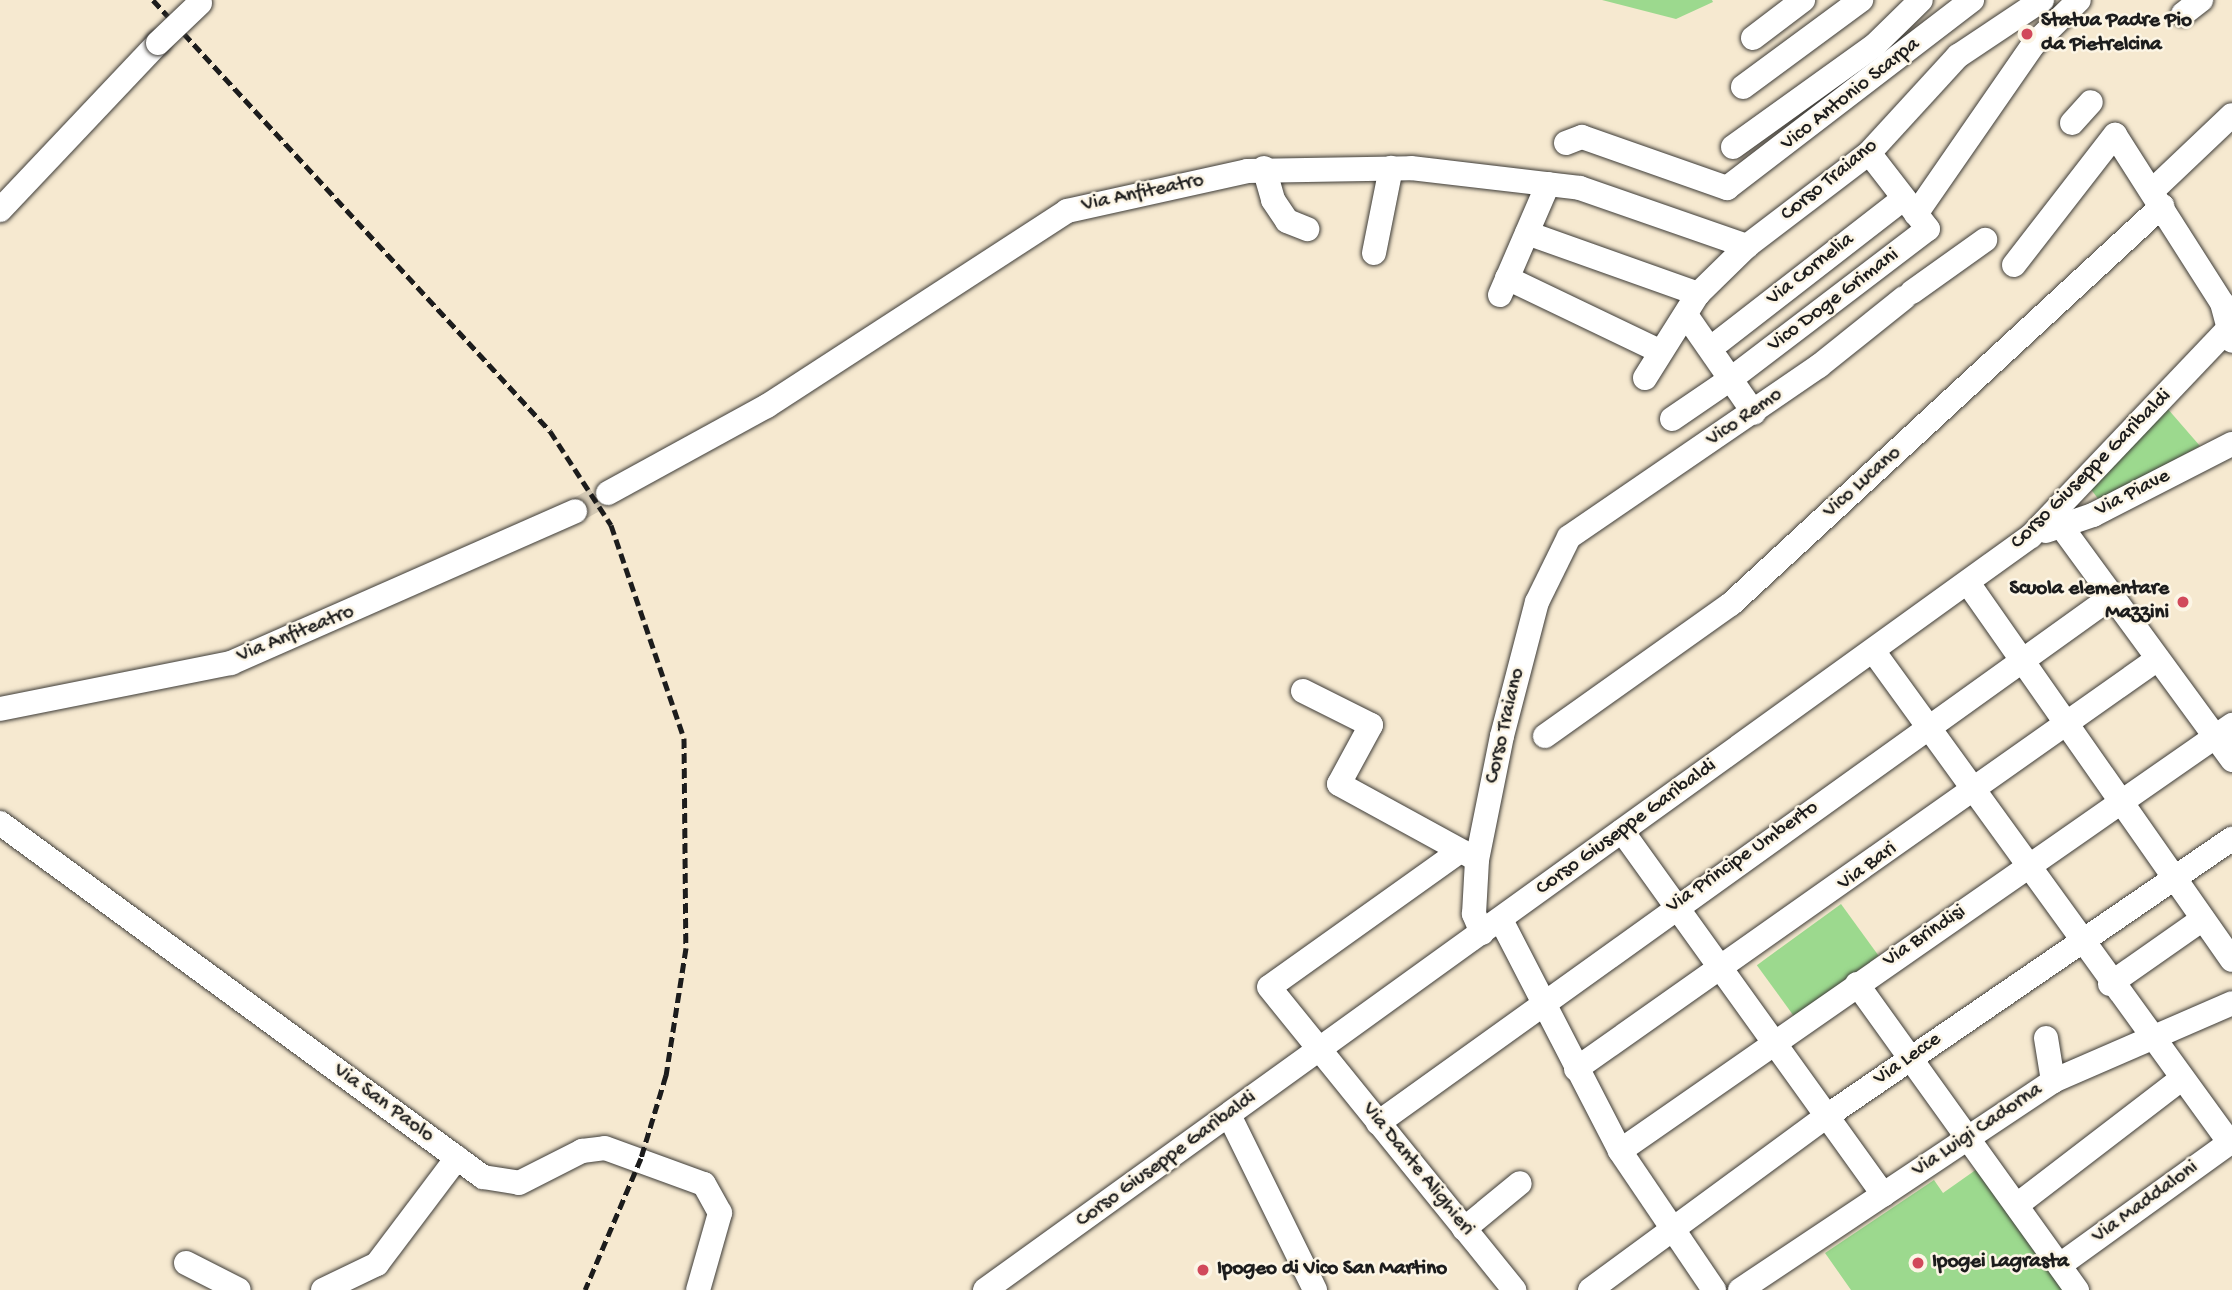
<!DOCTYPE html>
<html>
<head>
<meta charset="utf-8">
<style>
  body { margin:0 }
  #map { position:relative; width:2232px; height:1290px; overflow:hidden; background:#f6e9d0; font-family:"Gochi Hand",sans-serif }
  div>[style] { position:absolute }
  .green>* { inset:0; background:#9cd98e; transform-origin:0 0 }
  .minor-tunnel>* { height:24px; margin-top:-12px; transform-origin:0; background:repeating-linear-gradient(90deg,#d5cab5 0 24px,transparent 0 36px) }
  .roads { filter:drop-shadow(0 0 2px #3d3b37) drop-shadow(0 0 2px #3d3b37) }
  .minor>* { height:24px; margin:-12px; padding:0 12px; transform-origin:12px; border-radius:12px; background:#fff }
  .rail>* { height:5px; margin-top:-2.5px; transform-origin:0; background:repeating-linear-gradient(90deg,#1c1c1c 0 10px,transparent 0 15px) }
  .bridges { filter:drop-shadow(0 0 2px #3d3b37) drop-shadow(0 0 2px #3d3b37) }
  .minor-bridge>* { height:24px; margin:-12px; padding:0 12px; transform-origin:12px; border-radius:12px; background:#fff }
  .dots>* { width:19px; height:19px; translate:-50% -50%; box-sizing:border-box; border:4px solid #fcf5e5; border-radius:50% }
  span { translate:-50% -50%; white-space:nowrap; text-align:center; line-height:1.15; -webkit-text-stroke:5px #fcf5e5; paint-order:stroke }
  .poi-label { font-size:21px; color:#1c1c1c; font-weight:700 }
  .left { translate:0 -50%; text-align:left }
  .right { translate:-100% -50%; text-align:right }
  .street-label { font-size:21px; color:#1c1c1c }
</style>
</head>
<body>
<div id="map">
  <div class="green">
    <i style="clip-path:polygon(1602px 0,1712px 0,1713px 2px,1676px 19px)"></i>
    <i style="clip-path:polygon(2167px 408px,2200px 446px,2099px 500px,2090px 488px)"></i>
    <i style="left:1841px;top:904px;width:64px;height:104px;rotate:54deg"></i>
    <i style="clip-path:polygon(1977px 1169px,2067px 1290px,1851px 1290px,1825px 1253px,1934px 1180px,1943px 1193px)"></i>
  </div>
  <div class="minor-tunnel">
    <i style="left:575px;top:511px;width:38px;rotate:-29deg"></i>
  </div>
  <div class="roads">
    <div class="minor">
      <i style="left:2183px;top:14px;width:23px;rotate:-38deg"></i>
      <i style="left:1753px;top:38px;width:63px;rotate:-37.2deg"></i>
      <i style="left:1743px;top:87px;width:147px;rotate:-36.4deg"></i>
      <i style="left:2072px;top:123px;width:28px;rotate:-48deg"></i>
      <i style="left:1566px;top:143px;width:17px;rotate:-21deg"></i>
      <i style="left:1582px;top:137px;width:154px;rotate:19.4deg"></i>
      <i style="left:1727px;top:188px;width:309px;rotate:-37.5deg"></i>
      <i style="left:1733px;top:147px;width:175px;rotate:-35.7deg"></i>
      <i style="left:1875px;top:45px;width:64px;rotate:-44.4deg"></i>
      <i style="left:1264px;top:168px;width:33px;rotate:74deg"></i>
      <i style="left:1273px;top:200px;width:25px;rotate:56deg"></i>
      <i style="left:1287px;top:221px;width:22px;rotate:22deg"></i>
      <i style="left:2152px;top:191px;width:110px;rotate:-43.5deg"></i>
      <i style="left:0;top:210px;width:230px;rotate:-46.6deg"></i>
      <i style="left:1916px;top:214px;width:206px;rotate:-55.3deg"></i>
      <i style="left:2033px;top:45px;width:64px;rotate:-44.4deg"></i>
      <i style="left:1527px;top:233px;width:182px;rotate:19.6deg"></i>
      <i style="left:1374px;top:253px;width:87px;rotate:-78.7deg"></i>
      <i style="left:2014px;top:265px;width:165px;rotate:-52.2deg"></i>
      <i style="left:2115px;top:135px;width:199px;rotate:57.5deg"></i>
      <i style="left:2222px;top:303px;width:39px;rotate:75deg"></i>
      <i style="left:1507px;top:278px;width:166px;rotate:25.6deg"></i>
      <i style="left:1912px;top:292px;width:90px;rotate:-35.5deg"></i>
      <i style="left:1500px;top:295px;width:121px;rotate:-66.6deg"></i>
      <i style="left:1686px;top:315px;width:119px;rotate:55.2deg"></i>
      <i style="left:1720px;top:341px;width:232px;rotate:-37.8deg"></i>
      <i style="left:1740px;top:372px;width:236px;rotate:-37.3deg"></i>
      <i style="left:1928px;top:229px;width:96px;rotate:-127.8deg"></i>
      <i style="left:1645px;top:378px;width:99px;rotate:-57.8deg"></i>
      <i style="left:1698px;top:294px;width:69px;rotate:-44.4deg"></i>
      <i style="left:1747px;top:246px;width:153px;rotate:-37.3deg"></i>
      <i style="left:1869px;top:153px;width:132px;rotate:-47.5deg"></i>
      <i style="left:1958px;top:56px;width:101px;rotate:-33.7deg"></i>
      <i style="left:1672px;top:419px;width:65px;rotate:-34.4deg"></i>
      <i style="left:608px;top:493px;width:181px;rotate:-28.7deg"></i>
      <i style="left:767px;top:406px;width:358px;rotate:-33deg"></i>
      <i style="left:1067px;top:211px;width:184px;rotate:-12.5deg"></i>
      <i style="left:1247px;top:171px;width:164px;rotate:-1deg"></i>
      <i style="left:1411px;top:168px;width:170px;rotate:6.7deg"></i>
      <i style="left:1580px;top:188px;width:177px;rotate:19.2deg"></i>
      <i style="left:2061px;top:526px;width:290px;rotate:53.8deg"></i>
      <i style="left:2046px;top:531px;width:50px;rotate:-18.8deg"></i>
      <i style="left:2093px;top:515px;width:156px;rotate:-27.1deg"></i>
      <i style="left:1968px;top:583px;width:460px;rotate:55deg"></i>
      <i style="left:1874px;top:652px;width:606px;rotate:54.06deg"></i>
      <i style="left:1303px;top:691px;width:76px;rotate:26.6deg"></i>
      <i style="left:1371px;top:725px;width:67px;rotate:118.5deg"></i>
      <i style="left:1339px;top:784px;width:154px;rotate:28.7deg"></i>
      <i style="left:0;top:709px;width:236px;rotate:-11.3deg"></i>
      <i style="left:231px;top:663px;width:376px;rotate:-23.8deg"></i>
      <i style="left:1545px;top:736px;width:228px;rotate:-35.4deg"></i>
      <i style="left:1731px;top:604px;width:587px;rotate:-42.72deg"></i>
      <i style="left:0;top:823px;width:599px;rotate:36.24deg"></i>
      <i style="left:483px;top:1177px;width:36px;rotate:9deg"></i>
      <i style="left:519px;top:1183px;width:71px;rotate:-26.9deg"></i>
      <i style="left:582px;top:1151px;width:23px;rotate:-7deg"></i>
      <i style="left:605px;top:1148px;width:105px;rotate:20deg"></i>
      <i style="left:704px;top:1184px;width:33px;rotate:61deg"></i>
      <i style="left:720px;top:1213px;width:80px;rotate:105.9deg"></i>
      <i style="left:1622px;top:831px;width:448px;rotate:54.3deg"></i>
      <i style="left:1460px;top:851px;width:234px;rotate:144.5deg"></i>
      <i style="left:1269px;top:987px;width:390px;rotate:51deg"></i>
      <i style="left:1501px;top:920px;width:260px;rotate:62.7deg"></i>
      <i style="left:1620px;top:1151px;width:168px;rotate:55.9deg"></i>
      <i style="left:1482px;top:933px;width:21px;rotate:-113deg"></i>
      <i style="left:1474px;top:914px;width:54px;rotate:-86.8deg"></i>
      <i style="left:1477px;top:860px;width:126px;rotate:-78.6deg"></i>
      <i style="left:1502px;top:736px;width:138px;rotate:-75.4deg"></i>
      <i style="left:1537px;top:602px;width:72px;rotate:-63.8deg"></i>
      <i style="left:1569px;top:537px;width:303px;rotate:-34.4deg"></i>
      <i style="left:1819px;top:366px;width:109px;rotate:-38.7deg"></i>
      <i style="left:1857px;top:984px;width:377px;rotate:54.3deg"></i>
      <i style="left:2110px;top:984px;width:113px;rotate:-35deg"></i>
      <i style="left:2046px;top:1038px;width:44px;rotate:80.8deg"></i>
      <i style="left:1576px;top:1069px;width:710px;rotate:-35.19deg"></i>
      <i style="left:1229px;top:1115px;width:195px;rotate:63.8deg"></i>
      <i style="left:1378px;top:1123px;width:902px;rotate:-35.66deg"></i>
      <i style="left:1620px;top:1151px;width:746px;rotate:-34.84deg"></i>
      <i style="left:2017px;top:1205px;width:207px;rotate:-37.5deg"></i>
      <i style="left:1464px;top:1229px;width:72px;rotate:-39.4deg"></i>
      <i style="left:186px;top:1263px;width:59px;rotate:27deg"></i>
      <i style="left:2060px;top:1265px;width:212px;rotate:-35.8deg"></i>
      <i style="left:323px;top:1290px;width:60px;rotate:-25.7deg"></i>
      <i style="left:377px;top:1264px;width:133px;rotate:-53deg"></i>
      <i style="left:985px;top:1290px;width:1289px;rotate:-35.79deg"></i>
      <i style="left:2031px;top:536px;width:291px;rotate:-46.4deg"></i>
      <i style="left:1590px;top:1290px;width:294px;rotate:-36.3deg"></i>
      <i style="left:1827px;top:1116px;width:491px;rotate:-34.4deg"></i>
      <i style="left:1740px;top:1290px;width:376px;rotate:-33.7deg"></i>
      <i style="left:2053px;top:1081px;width:195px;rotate:-23.5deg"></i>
    </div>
  </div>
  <div class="rail">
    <i style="left:153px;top:0;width:586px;rotate:47.35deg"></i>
    <i style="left:550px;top:431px;width:112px;rotate:57deg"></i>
    <i style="left:611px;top:525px;width:225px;rotate:71.1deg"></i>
    <i style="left:684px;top:738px;width:210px;rotate:89.5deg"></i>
    <i style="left:686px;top:948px;width:129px;rotate:98.9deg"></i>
    <i style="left:666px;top:1075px;width:87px;rotate:106.8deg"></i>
    <i style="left:641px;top:1158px;width:143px;rotate:113deg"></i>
  </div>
  <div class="bridges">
    <div class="minor-bridge">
      <i style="left:158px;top:43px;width:58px;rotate:-43.6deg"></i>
    </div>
  </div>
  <div class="dots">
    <i style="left:2027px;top:34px;background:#d1495b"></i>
    <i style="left:2183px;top:602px;background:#d1495b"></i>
    <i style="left:1918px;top:1263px;background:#d1495b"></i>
    <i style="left:1203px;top:1270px;background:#d1495b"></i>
  </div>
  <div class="poi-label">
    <span class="left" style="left:2041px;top:34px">Statua Padre Pio<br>da Pietrelcina</span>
    <span class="right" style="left:2169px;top:602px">Scuola elementare<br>Mazzini</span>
    <span class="left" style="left:1932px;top:1263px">Ipogei Lagrasta</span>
    <span class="left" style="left:1217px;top:1270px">Ipogeo di Vico San Martino</span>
  </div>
  <div class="street-label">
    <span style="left:1851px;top:95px;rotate:-38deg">Vico Antonio Scarpa</span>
    <span style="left:1830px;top:181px;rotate:-39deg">Corso Traiano</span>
    <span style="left:1143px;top:194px;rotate:-12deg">Via Anfiteatro</span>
    <span style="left:1811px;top:270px;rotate:-38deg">Via Cornelia</span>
    <span style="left:1834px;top:301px;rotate:-37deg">Vico Doge Grimani</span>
    <span style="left:1745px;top:418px;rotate:-35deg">Vico Remo</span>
    <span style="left:2092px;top:470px;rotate:-45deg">Corso Giuseppe Garibaldi</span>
    <span style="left:1863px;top:483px;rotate:-42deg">Vico Lucano</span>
    <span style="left:2133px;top:494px;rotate:-27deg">Via Piave</span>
    <span style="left:296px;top:635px;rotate:-22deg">Via Anfiteatro</span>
    <span style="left:1506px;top:726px;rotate:-77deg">Corso Traiano</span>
    <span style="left:1627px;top:828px;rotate:-36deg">Corso Giuseppe Garibaldi</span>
    <span style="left:1743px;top:858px;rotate:-35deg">Via Principe Umberto</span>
    <span style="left:1868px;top:867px;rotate:-36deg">Via Bari</span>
    <span style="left:1925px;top:937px;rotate:-34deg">Via Brindisi</span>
    <span style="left:1908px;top:1060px;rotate:-35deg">Via Lecce</span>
    <span style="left:383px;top:1104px;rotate:36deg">Via San Paolo</span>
    <span style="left:1978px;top:1131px;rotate:-34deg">Via Luigi Cadorna</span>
    <span style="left:1167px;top:1160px;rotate:-36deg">Corso Giuseppe Garibaldi</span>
    <span style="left:1417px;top:1170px;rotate:51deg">Via Dante Alighieri</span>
    <span style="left:2146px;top:1203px;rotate:-36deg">Via Maddaloni</span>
  </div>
</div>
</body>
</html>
